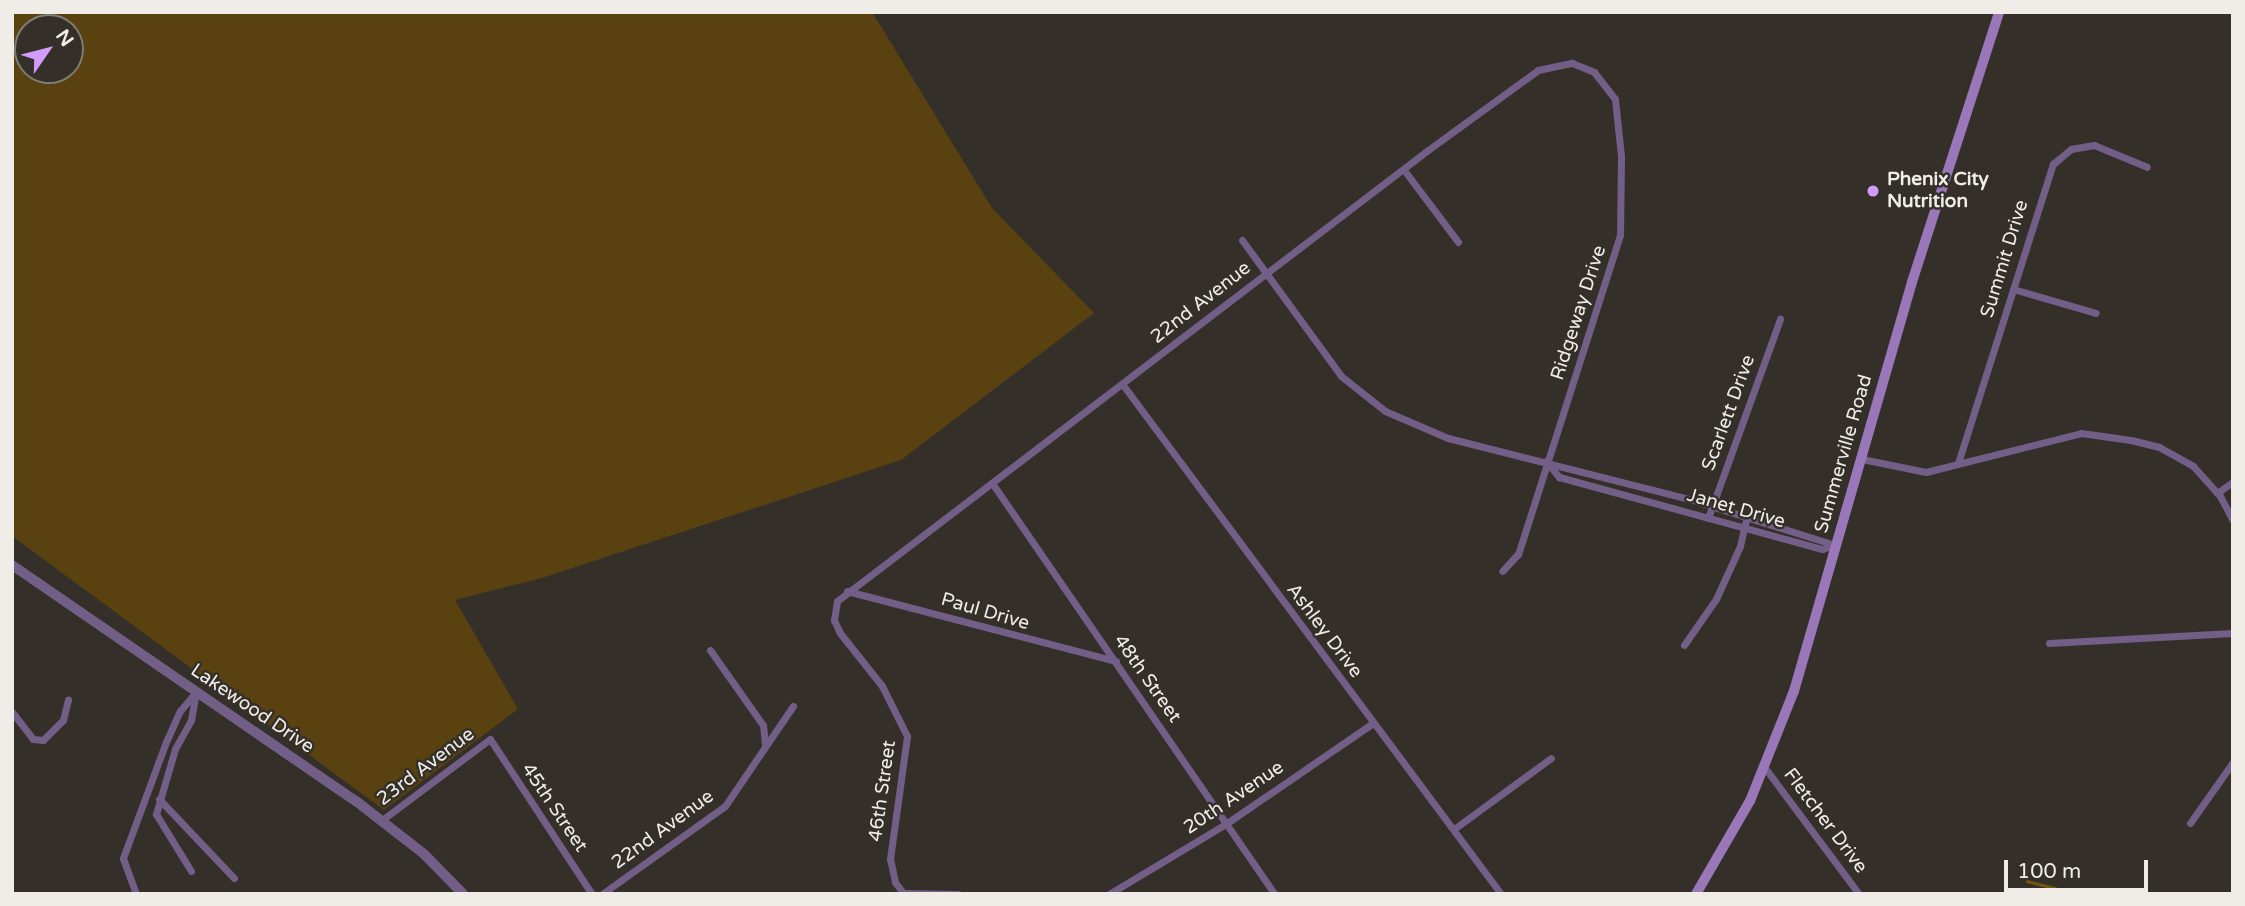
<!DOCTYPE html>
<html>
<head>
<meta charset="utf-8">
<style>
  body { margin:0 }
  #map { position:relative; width:2245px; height:906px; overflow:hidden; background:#343029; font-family:"Varela Round",sans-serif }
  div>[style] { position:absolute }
  .green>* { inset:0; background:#594210 }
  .stream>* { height:2.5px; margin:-1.25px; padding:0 1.25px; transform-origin:1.25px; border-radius:1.25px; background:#75560d }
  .minor>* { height:7px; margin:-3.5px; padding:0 3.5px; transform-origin:3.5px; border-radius:3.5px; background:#735e88 }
  .tertiary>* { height:10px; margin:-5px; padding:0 5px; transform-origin:5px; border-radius:5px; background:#735e88 }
  .secondary>* { height:10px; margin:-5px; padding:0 5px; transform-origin:5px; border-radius:5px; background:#9977b9 }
  .dots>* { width:19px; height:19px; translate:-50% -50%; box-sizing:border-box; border:4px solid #343029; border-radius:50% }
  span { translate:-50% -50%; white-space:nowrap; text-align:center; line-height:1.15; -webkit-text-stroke:5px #343029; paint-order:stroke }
  .poi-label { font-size:19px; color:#f0ede9; font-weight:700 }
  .left { translate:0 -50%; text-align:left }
  .street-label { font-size:19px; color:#f0ede9 }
  .frame { position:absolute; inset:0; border:14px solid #f0ede9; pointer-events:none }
  .north { position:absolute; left:14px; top:14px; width:70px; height:70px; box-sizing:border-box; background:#343029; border:2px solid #7f7c76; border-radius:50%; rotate:55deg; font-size:19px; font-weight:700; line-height:28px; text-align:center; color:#f0ede9 }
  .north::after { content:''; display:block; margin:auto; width:24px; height:32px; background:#d09dff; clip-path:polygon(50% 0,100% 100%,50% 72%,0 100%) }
  .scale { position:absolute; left:2004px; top:860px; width:144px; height:32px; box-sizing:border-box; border:4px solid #f0ede9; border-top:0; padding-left:9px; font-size:21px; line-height:24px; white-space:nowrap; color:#f0ede9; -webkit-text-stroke:5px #343029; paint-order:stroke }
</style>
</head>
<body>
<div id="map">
  <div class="green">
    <i style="clip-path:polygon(evenodd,12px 12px,872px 12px,992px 208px,1094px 313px,901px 460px,542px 578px,455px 600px,518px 709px,384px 810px,12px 536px,12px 12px,28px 28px,70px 28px,70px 70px,28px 70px,28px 28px)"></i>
  </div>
  <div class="stream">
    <i style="left:2027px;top:881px;width:53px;rotate:14.3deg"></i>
  </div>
  <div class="minor">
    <i style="left:1404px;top:170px;width:90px;rotate:53.1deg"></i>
    <i style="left:1242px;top:240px;width:168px;rotate:53.9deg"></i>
    <i style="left:1341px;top:376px;width:56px;rotate:38.5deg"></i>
    <i style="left:1385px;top:411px;width:69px;rotate:23.2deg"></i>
    <i style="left:1448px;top:438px;width:249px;rotate:14.2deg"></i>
    <i style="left:1689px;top:499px;width:153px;rotate:17.5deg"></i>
    <i style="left:2013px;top:289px;width:86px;rotate:16.1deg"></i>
    <i style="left:1123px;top:385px;width:634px;rotate:53.4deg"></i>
    <i style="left:1862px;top:459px;width:65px;rotate:11.5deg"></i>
    <i style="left:1926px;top:472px;width:160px;rotate:-14.1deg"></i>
    <i style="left:2081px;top:433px;width:50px;rotate:8deg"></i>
    <i style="left:2131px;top:440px;width:29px;rotate:14deg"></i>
    <i style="left:2159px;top:447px;width:39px;rotate:29deg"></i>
    <i style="left:2193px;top:466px;width:40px;rotate:48deg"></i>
    <i style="left:2220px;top:496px;width:27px;rotate:62deg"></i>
    <i style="left:1546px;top:461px;width:21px;rotate:51deg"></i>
    <i style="left:1559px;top:477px;width:273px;rotate:15.3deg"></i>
    <i style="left:1822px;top:549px;width:14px;rotate:-17deg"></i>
    <i style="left:1958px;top:463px;width:314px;rotate:-72.4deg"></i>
    <i style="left:2053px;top:164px;width:23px;rotate:-40deg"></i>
    <i style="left:2071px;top:149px;width:23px;rotate:-10deg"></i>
    <i style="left:2094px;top:145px;width:57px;rotate:22.5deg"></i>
    <i style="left:992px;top:483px;width:499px;rotate:55.5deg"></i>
    <i style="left:2217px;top:493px;width:19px;rotate:-35deg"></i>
    <i style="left:1708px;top:518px;width:212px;rotate:-70.1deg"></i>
    <i style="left:847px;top:591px;width:278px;rotate:14.6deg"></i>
    <i style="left:2049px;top:643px;width:184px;rotate:-3.1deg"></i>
    <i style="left:1684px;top:645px;width:56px;rotate:-55.2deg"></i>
    <i style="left:1716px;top:599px;width:58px;rotate:-65.6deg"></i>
    <i style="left:1740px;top:546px;width:31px;rotate:-77deg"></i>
    <i style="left:710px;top:650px;width:92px;rotate:54.8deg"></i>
    <i style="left:763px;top:725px;width:20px;rotate:84deg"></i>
    <i style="left:12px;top:712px;width:34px;rotate:52deg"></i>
    <i style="left:33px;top:739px;width:10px;rotate:6deg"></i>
    <i style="left:43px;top:740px;width:28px;rotate:-45deg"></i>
    <i style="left:63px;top:720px;width:21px;rotate:-76deg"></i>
    <i style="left:1765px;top:768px;width:157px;rotate:53.3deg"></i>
    <i style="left:159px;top:799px;width:109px;rotate:46.5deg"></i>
    <i style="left:382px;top:820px;width:135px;rotate:-36.9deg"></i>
    <i style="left:490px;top:739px;width:186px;rotate:56.7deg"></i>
    <i style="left:2190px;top:823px;width:75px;rotate:-54.8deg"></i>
    <i style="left:1454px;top:829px;width:120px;rotate:-36.2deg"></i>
    <i style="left:191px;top:871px;width:67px;rotate:-121.6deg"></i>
    <i style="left:156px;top:814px;width:68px;rotate:-73.7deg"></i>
    <i style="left:175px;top:749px;width:33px;rotate:-61deg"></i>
    <i style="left:191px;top:720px;width:27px;rotate:-80deg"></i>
    <i style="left:903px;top:893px;width:55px;rotate:1deg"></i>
    <i style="left:136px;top:894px;width:38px;rotate:-110deg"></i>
    <i style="left:123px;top:858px;width:124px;rotate:-69.7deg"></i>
    <i style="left:166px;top:742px;width:34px;rotate:-66deg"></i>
    <i style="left:180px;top:711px;width:25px;rotate:-50deg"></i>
    <i style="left:602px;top:894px;width:151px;rotate:-35.6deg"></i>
    <i style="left:725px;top:806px;width:121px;rotate:-55.8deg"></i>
    <i style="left:904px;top:894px;width:15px;rotate:-127deg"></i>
    <i style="left:895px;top:882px;width:24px;rotate:-102deg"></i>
    <i style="left:890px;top:859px;width:124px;rotate:-82.1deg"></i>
    <i style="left:907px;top:736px;width:56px;rotate:-116.6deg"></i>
    <i style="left:882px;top:686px;width:68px;rotate:-128.4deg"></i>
    <i style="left:840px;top:633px;width:14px;rotate:-115deg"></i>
    <i style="left:834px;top:620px;width:19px;rotate:-81deg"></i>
    <i style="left:837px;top:601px;width:743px;rotate:-37.35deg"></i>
    <i style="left:1428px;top:150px;width:136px;rotate:-36deg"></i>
    <i style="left:1538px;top:70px;width:35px;rotate:-12deg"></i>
    <i style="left:1572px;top:63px;width:24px;rotate:22deg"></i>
    <i style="left:1594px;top:72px;width:34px;rotate:52deg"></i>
    <i style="left:1615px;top:99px;width:57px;rotate:84deg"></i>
    <i style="left:1621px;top:156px;width:79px;rotate:90.7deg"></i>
    <i style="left:1620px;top:235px;width:335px;rotate:107.7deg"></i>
    <i style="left:1518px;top:554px;width:23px;rotate:133deg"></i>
    <i style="left:1109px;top:894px;width:138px;rotate:-31deg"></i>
    <i style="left:1227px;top:823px;width:177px;rotate:-34.4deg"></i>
  </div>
  <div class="tertiary">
    <i style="left:12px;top:565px;width:417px;rotate:34.5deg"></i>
    <i style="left:356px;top:801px;width:86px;rotate:37.9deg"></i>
    <i style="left:424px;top:854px;width:56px;rotate:45.7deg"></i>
  </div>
  <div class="secondary">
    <i style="left:1696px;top:894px;width:108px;rotate:-59.9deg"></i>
    <i style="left:1750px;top:801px;width:118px;rotate:-68.2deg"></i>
    <i style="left:1794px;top:691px;width:426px;rotate:-73.9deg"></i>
    <i style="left:1912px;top:282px;width:284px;rotate:-72.1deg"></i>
  </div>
  <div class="dots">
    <i style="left:1873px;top:191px;background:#d09dff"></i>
  </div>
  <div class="poi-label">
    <span class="left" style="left:1887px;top:191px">Phenix City<br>Nutrition</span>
  </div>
  <div class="street-label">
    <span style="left:2005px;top:259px;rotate:-73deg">Summit Drive</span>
    <span style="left:1201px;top:303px;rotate:-38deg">22nd Avenue</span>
    <span style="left:1579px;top:313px;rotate:-72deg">Ridgeway Drive</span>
    <span style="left:1729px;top:413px;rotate:-70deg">Scarlett Drive</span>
    <span style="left:1844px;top:454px;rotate:-74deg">Summerville Road</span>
    <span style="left:1736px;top:509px;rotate:16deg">Janet Drive</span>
    <span style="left:985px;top:612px;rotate:16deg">Paul Drive</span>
    <span style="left:1324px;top:631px;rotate:53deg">Ashley Drive</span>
    <span style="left:1147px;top:679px;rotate:55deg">48th Street</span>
    <span style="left:252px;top:709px;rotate:34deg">Lakewood Drive</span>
    <span style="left:426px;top:767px;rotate:-37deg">23rd Avenue</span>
    <span style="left:883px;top:791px;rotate:-82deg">46th Street</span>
    <span style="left:1234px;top:798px;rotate:-34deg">20th Avenue</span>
    <span style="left:554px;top:808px;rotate:56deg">45th Street</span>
    <span style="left:1825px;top:821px;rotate:53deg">Fletcher Drive</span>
    <span style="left:663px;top:830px;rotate:-36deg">22nd Avenue</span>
  </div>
  <div class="frame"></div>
  <div class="north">N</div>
  <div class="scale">100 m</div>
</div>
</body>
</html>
